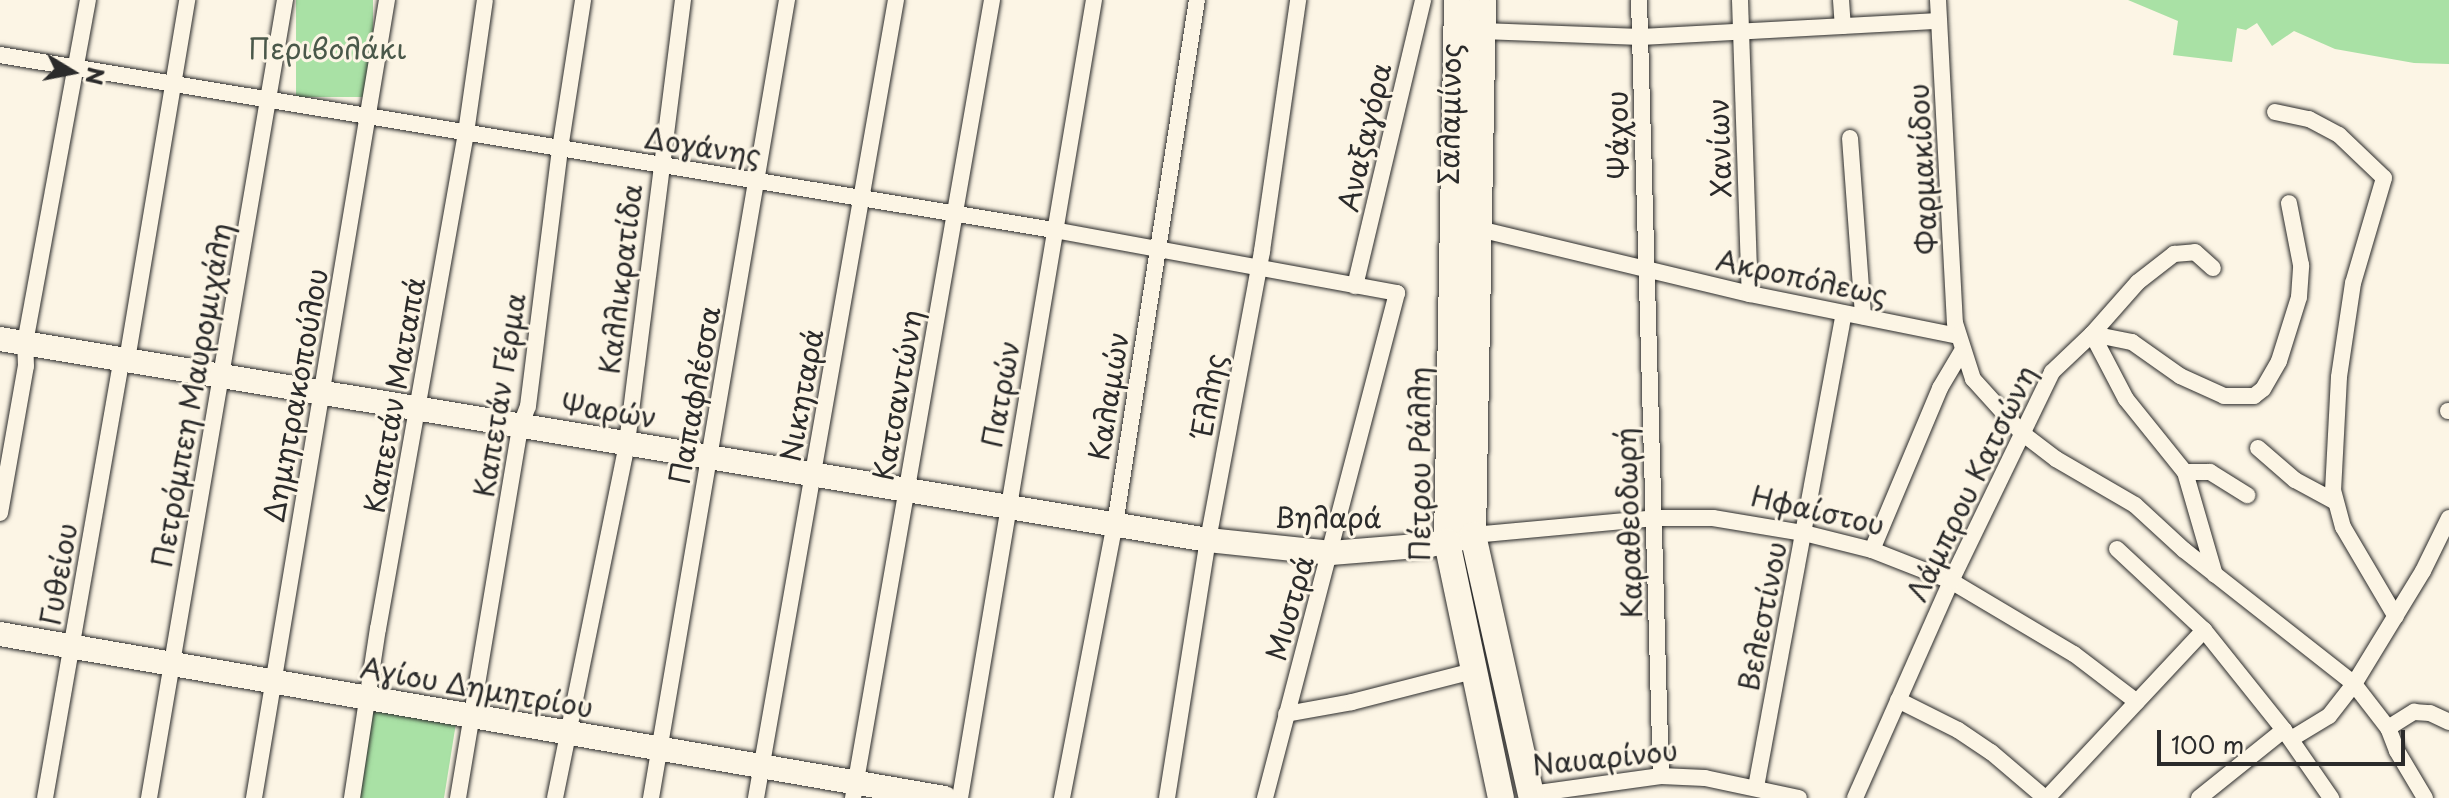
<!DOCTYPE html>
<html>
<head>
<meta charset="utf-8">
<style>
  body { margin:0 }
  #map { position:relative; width:2449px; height:798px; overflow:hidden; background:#fcf5e5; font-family:"Playpen Sans",sans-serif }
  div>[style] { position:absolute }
  .green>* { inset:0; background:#a9e1a5; transform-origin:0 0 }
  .roads { filter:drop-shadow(0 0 2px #2b2b2b) drop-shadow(0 0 2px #2b2b2b) }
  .street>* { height:16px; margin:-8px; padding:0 8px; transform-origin:8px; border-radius:8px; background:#fcf5e5 }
  .secondary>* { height:24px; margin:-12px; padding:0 12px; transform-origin:12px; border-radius:12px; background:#fcf5e5 }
  .primary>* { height:26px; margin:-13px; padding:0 13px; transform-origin:13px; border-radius:13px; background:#fcf5e5 }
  span { translate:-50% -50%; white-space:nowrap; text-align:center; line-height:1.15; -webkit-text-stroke:6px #fcf5e5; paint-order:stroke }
  .park-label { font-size:28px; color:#4a584a }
  .street-label { font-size:28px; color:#2b2b2b }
  .north { position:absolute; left:32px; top:32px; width:80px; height:80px; -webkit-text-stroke:6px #fcf5e5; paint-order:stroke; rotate:100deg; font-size:22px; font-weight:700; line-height:32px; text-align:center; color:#2b2b2b }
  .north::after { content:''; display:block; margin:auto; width:28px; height:36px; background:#2b2b2b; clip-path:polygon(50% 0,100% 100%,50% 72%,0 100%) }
  .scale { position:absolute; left:2157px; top:730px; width:248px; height:36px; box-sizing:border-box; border:4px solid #2b2b2b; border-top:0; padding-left:10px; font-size:24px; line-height:28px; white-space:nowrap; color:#2b2b2b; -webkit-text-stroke:6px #fcf5e5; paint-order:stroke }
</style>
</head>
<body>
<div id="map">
  <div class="green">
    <i style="left:296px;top:0;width:77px;height:97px"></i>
    <i style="clip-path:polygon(2128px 0,2449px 0,2449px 64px,2414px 63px,2335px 49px,2294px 31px,2272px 46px,2257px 23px,2246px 30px,2237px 28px,2232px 62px,2173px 55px,2178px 21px)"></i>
    <i style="clip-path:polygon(373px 709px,456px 723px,444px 798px,359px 798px)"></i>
  </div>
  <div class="roads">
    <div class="street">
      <i style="left:1639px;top:0;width:776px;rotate:88.38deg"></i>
      <i style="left:1740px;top:0;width:294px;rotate:88.1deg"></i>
      <i style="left:1841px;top:0;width:26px;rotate:86deg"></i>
      <i style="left:1938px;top:0;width:323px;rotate:87deg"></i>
      <i style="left:1955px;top:323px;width:59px;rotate:72.2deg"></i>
      <i style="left:1973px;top:379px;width:73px;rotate:47.8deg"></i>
      <i style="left:2022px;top:433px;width:43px;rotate:37.4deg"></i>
      <i style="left:2056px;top:459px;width:91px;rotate:30.2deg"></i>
      <i style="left:2135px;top:505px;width:67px;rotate:42.6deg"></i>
      <i style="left:2184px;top:550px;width:216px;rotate:38.2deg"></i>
      <i style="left:2354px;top:684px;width:56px;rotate:52.3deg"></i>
      <i style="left:1477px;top:24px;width:9px;rotate:54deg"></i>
      <i style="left:1482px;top:31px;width:159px;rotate:2.2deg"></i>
      <i style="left:1641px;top:37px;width:298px;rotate:-3.1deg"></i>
      <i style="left:0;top:55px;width:1068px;rotate:9.43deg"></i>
      <i style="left:1054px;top:230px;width:349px;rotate:10.4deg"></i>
      <i style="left:1397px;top:293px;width:522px;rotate:104.65deg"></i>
      <i style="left:2275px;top:112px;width:35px;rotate:12deg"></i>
      <i style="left:2309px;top:119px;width:34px;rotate:28deg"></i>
      <i style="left:2339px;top:135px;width:62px;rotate:43.7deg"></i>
      <i style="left:2384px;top:178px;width:109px;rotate:106.4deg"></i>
      <i style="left:2353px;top:283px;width:95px;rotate:98.5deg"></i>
      <i style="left:2339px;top:377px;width:113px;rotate:93deg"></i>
      <i style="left:2333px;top:490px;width:38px;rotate:75deg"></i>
      <i style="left:2343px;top:527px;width:104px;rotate:59.5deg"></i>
      <i style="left:1850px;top:138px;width:179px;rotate:85.8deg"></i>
      <i style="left:1479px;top:229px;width:279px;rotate:13.5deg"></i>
      <i style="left:1750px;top:294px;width:212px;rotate:11.4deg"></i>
      <i style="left:1355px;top:286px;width:294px;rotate:-76.6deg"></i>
      <i style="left:2092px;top:334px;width:41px;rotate:11.3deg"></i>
      <i style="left:2132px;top:342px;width:59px;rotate:35.3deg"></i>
      <i style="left:2180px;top:376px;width:48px;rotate:24.4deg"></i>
      <i style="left:2224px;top:396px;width:30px"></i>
      <i style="left:2254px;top:396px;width:11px;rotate:-38deg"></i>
      <i style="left:2263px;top:389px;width:32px;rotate:-60deg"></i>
      <i style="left:2279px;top:361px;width:67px;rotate:-72.6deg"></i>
      <i style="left:2299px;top:297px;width:32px;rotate:-86deg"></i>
      <i style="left:2301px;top:265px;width:63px;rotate:-101deg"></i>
      <i style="left:2092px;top:334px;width:73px;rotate:62.4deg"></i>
      <i style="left:2126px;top:399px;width:94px;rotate:51.1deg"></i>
      <i style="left:2185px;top:472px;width:107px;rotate:73.8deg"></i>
      <i style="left:127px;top:360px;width:365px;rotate:-80.5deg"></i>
      <i style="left:2448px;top:411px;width:1px"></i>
      <i style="left:2258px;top:448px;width:49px;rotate:40.9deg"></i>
      <i style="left:2295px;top:480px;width:44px;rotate:28.3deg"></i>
      <i style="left:2185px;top:472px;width:25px"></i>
      <i style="left:2210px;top:472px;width:44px;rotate:31.9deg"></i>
      <i style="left:0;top:513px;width:149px;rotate:-80deg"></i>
      <i style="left:26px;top:366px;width:23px;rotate:-92deg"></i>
      <i style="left:25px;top:343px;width:349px;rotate:-79.6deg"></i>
      <i style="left:1473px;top:535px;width:183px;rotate:-5.3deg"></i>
      <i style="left:1655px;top:518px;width:58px"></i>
      <i style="left:1713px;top:518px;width:92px;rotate:9.4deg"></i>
      <i style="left:1804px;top:533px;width:70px;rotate:14deg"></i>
      <i style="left:1872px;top:550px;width:85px;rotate:21.4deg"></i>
      <i style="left:1951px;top:581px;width:143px;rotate:30.7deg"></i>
      <i style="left:2074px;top:654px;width:79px;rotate:37.3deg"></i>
      <i style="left:2117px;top:549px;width:119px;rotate:43deg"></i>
      <i style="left:2204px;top:630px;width:128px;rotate:51.3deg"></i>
      <i style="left:2284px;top:730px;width:83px;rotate:55.3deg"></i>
      <i style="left:1872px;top:550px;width:176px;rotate:-67.2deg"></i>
      <i style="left:1940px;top:388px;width:43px;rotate:-59.3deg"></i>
      <i style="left:1898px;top:700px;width:67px;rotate:26.6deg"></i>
      <i style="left:1958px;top:730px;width:40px;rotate:34deg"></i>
      <i style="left:1991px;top:752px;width:71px;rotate:40.4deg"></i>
      <i style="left:1286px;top:714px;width:67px;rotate:-10.3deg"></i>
      <i style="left:1352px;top:702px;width:125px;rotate:-14.4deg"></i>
      <i style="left:2291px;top:739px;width:44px;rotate:-31.2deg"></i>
      <i style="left:2329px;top:716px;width:41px;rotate:-52deg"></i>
      <i style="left:2354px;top:684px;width:132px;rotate:-58.6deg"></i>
      <i style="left:2423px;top:571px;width:59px;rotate:-63.9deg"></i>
      <i style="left:1756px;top:787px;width:481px;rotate:-79.5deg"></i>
      <i style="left:1531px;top:794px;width:131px;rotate:-7.9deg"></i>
      <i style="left:1661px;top:776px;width:44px;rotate:2.6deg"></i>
      <i style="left:1705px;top:778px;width:96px;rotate:12deg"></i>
      <i style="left:45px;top:798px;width:446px;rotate:-80.1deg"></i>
      <i style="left:149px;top:798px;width:810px;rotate:-80.33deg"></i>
      <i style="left:254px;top:798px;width:809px;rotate:-80.54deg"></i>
      <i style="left:352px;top:798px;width:171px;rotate:-81.3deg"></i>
      <i style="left:378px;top:629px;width:504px;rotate:-79.94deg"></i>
      <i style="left:466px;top:133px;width:134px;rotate:-81.9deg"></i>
      <i style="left:458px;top:798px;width:376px;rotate:-80.5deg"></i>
      <i style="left:520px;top:427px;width:22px;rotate:-69deg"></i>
      <i style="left:528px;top:406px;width:259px;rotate:-82.9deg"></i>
      <i style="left:560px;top:149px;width:151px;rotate:-81.2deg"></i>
      <i style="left:555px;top:798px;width:362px;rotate:-78.5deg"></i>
      <i style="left:627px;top:443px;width:447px;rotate:-82.8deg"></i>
      <i style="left:651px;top:798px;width:810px;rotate:-80.33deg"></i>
      <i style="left:756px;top:798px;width:810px;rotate:-80.05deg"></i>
      <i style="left:853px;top:798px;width:810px;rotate:-80.12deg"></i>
      <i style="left:960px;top:798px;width:809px;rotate:-80.47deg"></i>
      <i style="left:1062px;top:798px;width:279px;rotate:-79.1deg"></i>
      <i style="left:1115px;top:524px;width:530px;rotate:-81.11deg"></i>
      <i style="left:1167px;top:798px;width:261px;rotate:-81deg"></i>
      <i style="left:1208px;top:540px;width:294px;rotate:-79.4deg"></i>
      <i style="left:1262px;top:251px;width:254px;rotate:-81.8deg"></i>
      <i style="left:1855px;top:798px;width:237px;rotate:-66.1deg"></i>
      <i style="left:1951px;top:581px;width:232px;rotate:-64.2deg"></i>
      <i style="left:2052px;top:372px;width:55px;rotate:-43.5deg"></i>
      <i style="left:2092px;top:334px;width:69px;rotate:-48.5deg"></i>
      <i style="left:2138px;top:282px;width:46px;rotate:-37.9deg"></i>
      <i style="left:2174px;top:254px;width:21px;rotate:-5deg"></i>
      <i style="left:2195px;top:252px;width:24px;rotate:42deg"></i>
      <i style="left:2047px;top:798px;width:230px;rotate:-46.9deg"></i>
      <i style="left:2199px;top:798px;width:109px;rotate:-38.7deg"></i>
      <i style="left:2425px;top:798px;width:55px;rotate:-120.8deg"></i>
      <i style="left:2397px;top:751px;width:25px;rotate:-111deg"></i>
      <i style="left:2388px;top:728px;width:31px;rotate:-32deg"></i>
      <i style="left:2414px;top:712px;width:16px;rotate:4deg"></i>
      <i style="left:2430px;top:713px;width:21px;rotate:25deg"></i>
    </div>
    <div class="secondary">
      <i style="left:0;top:339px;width:1225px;rotate:9.45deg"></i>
      <i style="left:1208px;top:540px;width:124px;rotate:6deg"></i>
      <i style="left:1331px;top:553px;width:99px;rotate:-4.6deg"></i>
      <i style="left:1430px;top:545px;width:38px;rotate:-12deg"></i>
      <i style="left:0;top:634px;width:959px;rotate:9.85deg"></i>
    </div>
    <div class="primary">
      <i style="left:1457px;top:0;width:542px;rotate:91.06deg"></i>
      <i style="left:1447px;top:542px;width:262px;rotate:78.1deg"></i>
      <i style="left:1483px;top:0;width:535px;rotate:91.07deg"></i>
      <i style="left:1473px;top:535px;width:270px;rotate:77.4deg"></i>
    </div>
  </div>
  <div class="park-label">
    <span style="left:327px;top:48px">Περιβολάκι</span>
  </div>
  <div class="street-label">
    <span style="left:1449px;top:114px;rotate:-89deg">Σαλαμίνος</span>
    <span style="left:1617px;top:135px;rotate:-91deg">Ψάχου</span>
    <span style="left:1364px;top:137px;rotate:-77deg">Αναξαγόρα</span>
    <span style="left:703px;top:146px;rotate:9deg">Δογάνης</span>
    <span style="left:1719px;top:148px;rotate:-92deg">Χανίων</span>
    <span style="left:1922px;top:169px;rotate:-93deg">Φαρμακίδου</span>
    <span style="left:1802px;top:277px;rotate:12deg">Ακροπόλεως</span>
    <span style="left:620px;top:279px;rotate:-83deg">Καλλικρατίδα</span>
    <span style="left:1000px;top:394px;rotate:-80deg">Πατρών</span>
    <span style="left:191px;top:395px;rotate:-80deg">Πετρόμπεη Μαυρομιχάλη</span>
    <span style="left:295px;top:395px;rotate:-80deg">Δημητρακοπούλου</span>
    <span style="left:394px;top:395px;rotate:-80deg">Καπετάν Ματαπά</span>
    <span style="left:499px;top:395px;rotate:-81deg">Καπετάν Γέρμα</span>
    <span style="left:694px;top:395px;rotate:-80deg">Παπαφλέσσα</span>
    <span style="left:801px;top:395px;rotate:-80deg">Νικηταρά</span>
    <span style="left:897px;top:395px;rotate:-80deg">Κατσαντώνη</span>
    <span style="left:1208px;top:395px;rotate:-80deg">Έλλης</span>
    <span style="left:1108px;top:396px;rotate:-81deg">Καλαμών</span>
    <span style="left:609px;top:410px;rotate:9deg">Ψαρών</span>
    <span style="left:1419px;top:464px;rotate:-90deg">Πέτρου Ράλλη</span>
    <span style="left:1971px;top:483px;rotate:-64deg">Λάμπρου Κατσώνη</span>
    <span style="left:1818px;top:510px;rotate:13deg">Ηφαίστου</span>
    <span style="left:1328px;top:517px">Βηλαρά</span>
    <span style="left:1628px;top:523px;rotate:-92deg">Καραθεοδωρή</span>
    <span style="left:58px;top:574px;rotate:-80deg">Γυθείου</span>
    <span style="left:1289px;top:608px;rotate:-74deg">Μυστρά</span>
    <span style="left:1762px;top:616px;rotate:-79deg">Βελεστίνου</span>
    <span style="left:477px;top:687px;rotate:10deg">Αγίου Δημητρίου</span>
    <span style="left:1605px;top:757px;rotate:-6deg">Ναυαρίνου</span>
  </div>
  <div class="north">N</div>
  <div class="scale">100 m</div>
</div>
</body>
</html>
